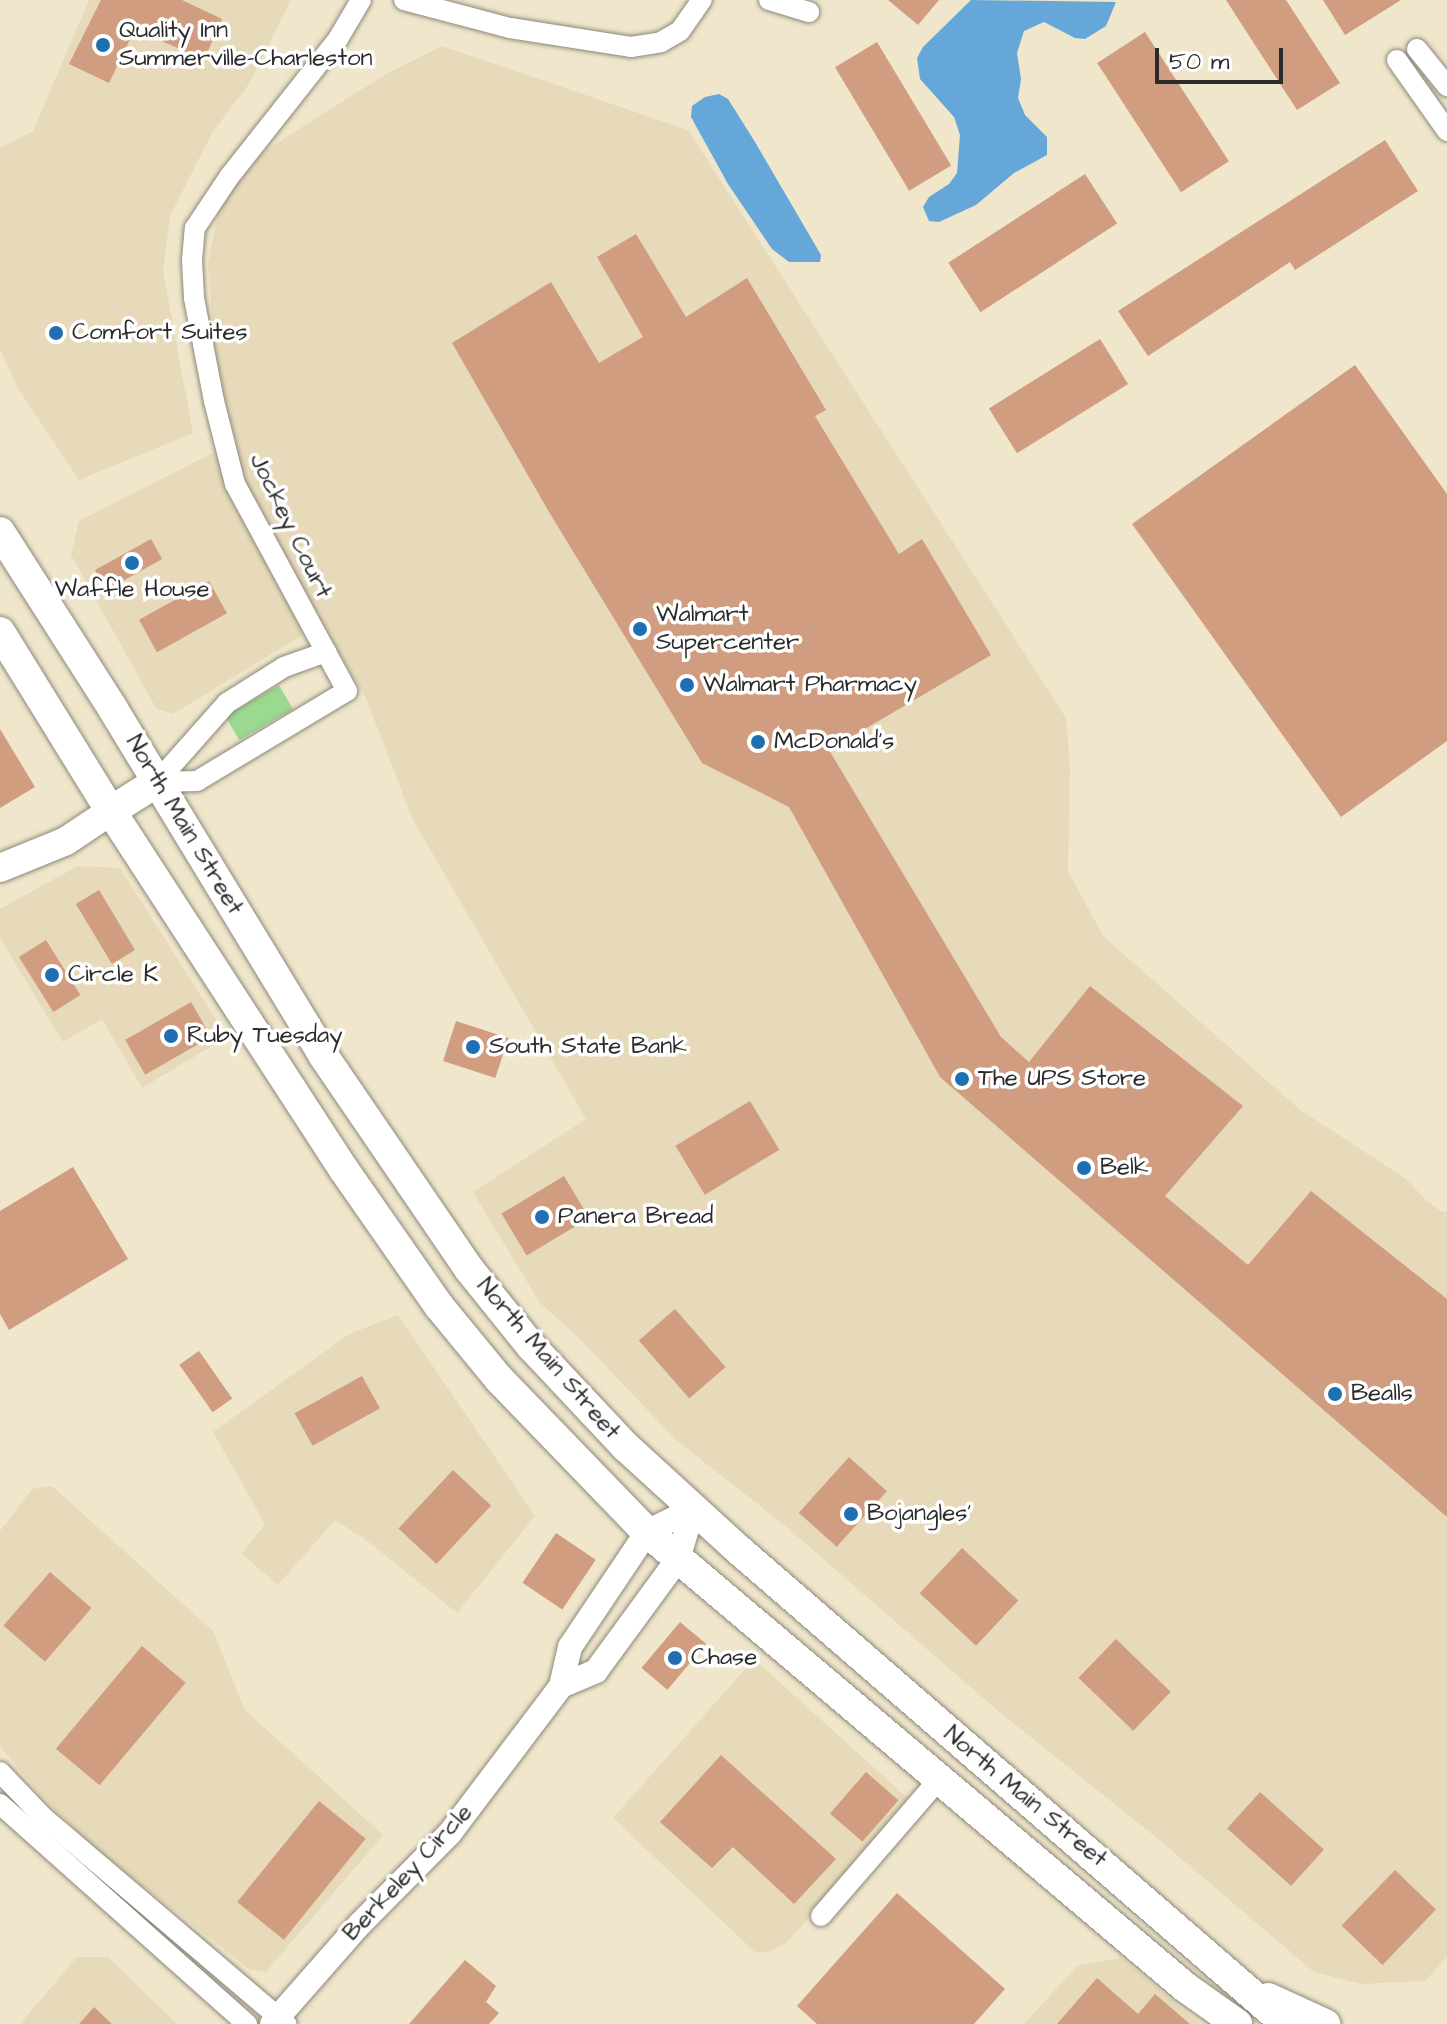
<!DOCTYPE html>
<html>
<head>
<meta charset="utf-8">
<style>
  body { margin:0 }
  #map { position:relative; width:1447px; height:2024px; overflow:hidden; background:#efe6cb; font-family:"Architects Daughter",sans-serif }
  div>[style] { position:absolute }
  .built>* { inset:0; background:#e6daba }
  .green>* { inset:0; background:#9ad98f; transform-origin:0 0 }
  .water>* { inset:0; background:#66a7da }
  .building>* { inset:0; background:#d09d80; transform-origin:0 0 }
  .roads { filter:drop-shadow(0 0 2px #8d887b) drop-shadow(0 0 2px #8d887b) }
  .minor>* { height:20px; margin:-10px; padding:0 10px; transform-origin:10px; border-radius:10px; background:#fff }
  .tertiary>* { height:24px; margin:-12px; padding:0 12px; transform-origin:12px; border-radius:12px; background:#fff }
  .secondary>* { height:28px; margin:-14px; padding:0 14px; transform-origin:14px; border-radius:14px; background:#fff }
  .primary>* { height:30px; margin:-15px; padding:0 15px; transform-origin:15px; border-radius:15px; background:#fff }
  .dots>* { width:22px; height:22px; translate:-50% -50%; box-sizing:border-box; border:4px solid #fff; border-radius:50% }
  span { translate:-50% -50%; white-space:nowrap; text-align:center; line-height:1.15; -webkit-text-stroke:7px #fff; paint-order:stroke }
  .poi-label { font-size:24px; color:#2b2b2b }
  .left { translate:0 -50%; text-align:left }
  .street-label { font-size:24px; color:#2b2b2b }
  .scale { position:absolute; left:1155px; top:48px; width:128px; height:36px; box-sizing:border-box; border:4px solid #2b2b2b; border-top:0; padding-left:10px; font-size:24px; line-height:28px; white-space:nowrap; color:#2b2b2b; -webkit-text-stroke:6px #fff; paint-order:stroke }
</style>
</head>
<body>
<div id="map">
  <div class="built">
    <i style="clip-path:polygon(89px 0,291px 0,249px 84px,212px 133px,170px 216px,163px 271px,193px 433px,79px 480px,17px 387px,0 349px,0 148px,33px 131px)"></i>
    <i style="clip-path:polygon(442px 46px,688px 130px,1066px 718px,1070px 768px,1068px 871px,1103px 936px,1299px 1109px,1406px 1179px,1426px 1200px,1442px 1212px,1447px 1211px,1447px 1957px,1425px 1981px,1361px 1984px,1314px 1972px,1157px 1838px,997px 1710px,783px 1524px,676px 1440px,578px 1337px,540px 1303px,473px 1192px,586px 1119px,412px 818px,366px 698px,322px 623px,173px 714px,156px 708px,71px 555px,79px 521px,236px 441px,216px 365px,208px 263px,219px 207px,247px 162px,386px 74px)"></i>
    <i style="clip-path:polygon(78px 866px,120px 868px,227px 1037px,142px 1088px,102px 1019px,63px 1042px,0 938px,0 909px)"></i>
    <i style="clip-path:polygon(398px 1315px,535px 1516px,457px 1613px,366px 1540px,335px 1520px,278px 1585px,242px 1554px,265px 1524px,213px 1432px,349px 1334px)"></i>
    <i style="clip-path:polygon(52px 1486px,213px 1631px,245px 1710px,383px 1835px,266px 1972px,249px 1969px,96px 1849px,43px 1798px,0 1746px,0 1531px,32px 1489px)"></i>
    <i style="clip-path:polygon(754px 1659px,913px 1803px,786px 1943px,769px 1952px,755px 1952px,613px 1818px)"></i>
    <i style="clip-path:polygon(77px 1957px,108px 1957px,177px 2024px,20px 2024px)"></i>
    <i style="clip-path:polygon(1121px 1958px,1200px 2024px,1024px 2024px,1078px 1965px)"></i>
  </div>
  <div class="green">
    <i style="left:279px;top:685px;width:28px;height:62px;rotate:60deg"></i>
  </div>
  <div class="water">
    <i style="clip-path:polygon(971px 0,1116px 2px,1106px 26px,1085px 39px,1075px 38px,1044px 22px,1024px 31px,1017px 53px,1021px 79px,1018px 98px,1025px 115px,1047px 137px,1047px 155px,1014px 173px,976px 205px,939px 222px,929px 221px,923px 207px,929px 197px,949px 184px,957px 173px,960px 135px,954px 117px,920px 79px,917px 58px,923px 47px)"></i>
    <i style="clip-path:polygon(719px 94px,728px 99px,755px 142px,821px 255px,820px 262px,789px 262px,772px 249px,728px 184px,691px 117px,692px 106px,705px 97px)"></i>
  </div>
  <div class="building">
    <i style="clip-path:polygon(101px 0,182px 0,222px 19px,204px 60px,135px 29px,109px 83px,69px 64px)"></i>
    <i style="clip-path:polygon(888px 0,939px 0,918px 25px)"></i>
    <i style="clip-path:polygon(1226px 0,1286px 0,1340px 83px,1297px 110px)"></i>
    <i style="clip-path:polygon(1323px 0,1401px 0,1345px 35px)"></i>
    <i style="left:1145px;top:32px;width:154px;height:57px;rotate:57deg"></i>
    <i style="left:877px;top:42px;width:144px;height:49px;rotate:59deg"></i>
    <i style="clip-path:polygon(1385px 140px,1418px 191px,1295px 270px,1290px 262px,1148px 356px,1118px 311px)"></i>
    <i style="left:1085px;top:174px;width:59px;height:163px;rotate:57deg"></i>
    <i style="clip-path:polygon(636px 234px,686px 317px,747px 278px,826px 410px,815px 416px,899px 554px,922px 539px,991px 655px,829px 750px,1001px 1037px,1029px 1062px,1090px 986px,1243px 1106px,1165px 1196px,1248px 1265px,1311px 1191px,1447px 1299px,1447px 1517px,940px 1077px,789px 807px,702px 763px,549px 512px,452px 343px,551px 282px,599px 363px,643px 337px,597px 257px)"></i>
    <i style="left:1100px;top:339px;width:53px;height:131px;rotate:58deg"></i>
    <i style="clip-path:polygon(1355px 365px,1447px 494px,1447px 741px,1341px 817px,1132px 524px)"></i>
    <i style="left:151px;top:539px;width:23px;height:64px;rotate:61deg"></i>
    <i style="left:209px;top:581px;width:37px;height:80px;rotate:61deg"></i>
    <i style="clip-path:polygon(0 729px,35px 787px,0 808px)"></i>
    <i style="left:99px;top:890px;width:70px;height:27px;rotate:59deg"></i>
    <i style="left:46px;top:940px;width:65px;height:32px;rotate:58deg"></i>
    <i style="left:191px;top:1002px;width:40px;height:76px;rotate:60deg"></i>
    <i style="left:456px;top:1021px;width:55px;height:42px;rotate:18deg"></i>
    <i style="left:750px;top:1101px;width:57px;height:87px;rotate:59deg"></i>
    <i style="clip-path:polygon(73px 1167px,128px 1259px,9px 1330px,0 1314px,0 1211px)"></i>
    <i style="left:564px;top:1176px;width:49px;height:73px;rotate:59deg"></i>
    <i style="left:675px;top:1309px;width:77px;height:48px;rotate:49deg"></i>
    <i style="left:199px;top:1351px;width:58px;height:24px;rotate:55deg"></i>
    <i style="left:362px;top:1376px;width:37px;height:77px;rotate:61deg"></i>
    <i style="left:849px;top:1457px;width:51px;height:75px;rotate:42deg"></i>
    <i style="left:453px;top:1470px;width:52px;height:80px;rotate:43deg"></i>
    <i style="left:556px;top:1533px;width:48px;height:60px;rotate:34deg"></i>
    <i style="left:962px;top:1548px;width:77px;height:62px;rotate:43deg"></i>
    <i style="left:50px;top:1572px;width:55px;height:71px;rotate:41deg"></i>
    <i style="left:680px;top:1622px;width:34px;height:60px;rotate:40deg"></i>
    <i style="left:1116px;top:1639px;width:76px;height:54px;rotate:44deg"></i>
    <i style="left:142px;top:1646px;width:57px;height:134px;rotate:40deg"></i>
    <i style="clip-path:polygon(721px 1755px,836px 1859px,794px 1904px,733px 1847px,712px 1868px,660px 1822px)"></i>
    <i style="left:866px;top:1772px;width:43px;height:55px;rotate:41deg"></i>
    <i style="left:1260px;top:1792px;width:86px;height:49px;rotate:42deg"></i>
    <i style="left:319px;top:1801px;width:60px;height:130px;rotate:39deg"></i>
    <i style="left:1395px;top:1870px;width:57px;height:77px;rotate:44deg"></i>
    <i style="clip-path:polygon(897px 1893px,1005px 1989px,974px 2024px,817px 2024px,797px 2006px)"></i>
    <i style="clip-path:polygon(465px 1960px,496px 1986px,486px 2002px,499px 2013px,489px 2024px,409px 2024px)"></i>
    <i style="clip-path:polygon(1097px 1978px,1138px 2014px,1155px 1994px,1190px 2024px,1057px 2024px)"></i>
    <i style="clip-path:polygon(94px 2007px,112px 2024px,79px 2024px)"></i>
  </div>
  <div class="roads">
    <div class="minor">
      <i style="left:404px;top:0;width:110px;rotate:14.8deg"></i>
      <i style="left:510px;top:28px;width:122px;rotate:8.9deg"></i>
      <i style="left:631px;top:47px;width:30px;rotate:-9deg"></i>
      <i style="left:661px;top:42px;width:22px;rotate:-30deg"></i>
      <i style="left:680px;top:31px;width:38px;rotate:-55deg"></i>
      <i style="left:769px;top:0;width:42px;rotate:16.7deg"></i>
      <i style="left:1417px;top:49px;width:48px;rotate:51deg"></i>
      <i style="left:1397px;top:60px;width:87px;rotate:54.8deg"></i>
      <i style="left:157px;top:782px;width:40px;rotate:-1.4deg"></i>
      <i style="left:197px;top:781px;width:175px;rotate:-31deg"></i>
      <i style="left:347px;top:691px;width:235px;rotate:-118.4deg"></i>
      <i style="left:235px;top:484px;width:86px;rotate:-104.2deg"></i>
      <i style="left:214px;top:401px;width:105px;rotate:-101deg"></i>
      <i style="left:194px;top:298px;width:38px;rotate:-93deg"></i>
      <i style="left:192px;top:260px;width:32px;rotate:-85deg"></i>
      <i style="left:195px;top:228px;width:61px;rotate:-56.3deg"></i>
      <i style="left:229px;top:177px;width:176px;rotate:-51.7deg"></i>
      <i style="left:338px;top:39px;width:45px;rotate:-59.5deg"></i>
      <i style="left:157px;top:782px;width:106px;rotate:-48.5deg"></i>
      <i style="left:227px;top:703px;width:67px;rotate:-32.3deg"></i>
      <i style="left:284px;top:667px;width:45px;rotate:-19.7deg"></i>
      <i style="left:0;top:1772px;width:61px;rotate:46.3deg"></i>
      <i style="left:42px;top:1816px;width:321px;rotate:40.4deg"></i>
      <i style="left:0;top:1804px;width:331px;rotate:41.7deg"></i>
      <i style="left:821px;top:1916px;width:182px;rotate:-49.2deg"></i>
    </div>
    <div class="tertiary">
      <i style="left:561px;top:1686px;width:38px;rotate:-23deg"></i>
      <i style="left:596px;top:1671px;width:139px;rotate:-53.8deg"></i>
      <i style="left:678px;top:1559px;width:52px;rotate:-73.3deg"></i>
      <i style="left:272px;top:2024px;width:133px;rotate:-48.7deg"></i>
      <i style="left:360px;top:1924px;width:128px;rotate:-45.3deg"></i>
      <i style="left:450px;top:1833px;width:184px;rotate:-52.9deg"></i>
      <i style="left:561px;top:1686px;width:40px;rotate:-77deg"></i>
      <i style="left:570px;top:1647px;width:138px;rotate:-56.2deg"></i>
      <i style="left:647px;top:1532px;width:51px;rotate:-26.6deg"></i>
    </div>
    <div class="secondary">
      <i style="left:0;top:868px;width:71px;rotate:-22.2deg"></i>
      <i style="left:66px;top:841px;width:54px;rotate:-33.7deg"></i>
    </div>
    <div class="primary">
      <i style="left:0;top:532px;width:210px;rotate:57.4deg"></i>
      <i style="left:113px;top:709px;width:405px;rotate:58.7deg"></i>
      <i style="left:323px;top:1055px;width:259px;rotate:55.7deg"></i>
      <i style="left:469px;top:1269px;width:99px;rotate:51.2deg"></i>
      <i style="left:531px;top:1346px;width:139px;rotate:46.8deg"></i>
      <i style="left:626px;top:1447px;width:154px;rotate:42.4deg"></i>
      <i style="left:740px;top:1551px;width:722px;rotate:40.9deg"></i>
      <i style="left:0;top:632px;width:203px;rotate:58.3deg"></i>
      <i style="left:107px;top:805px;width:435px;rotate:57deg"></i>
      <i style="left:344px;top:1170px;width:166px;rotate:55.1deg"></i>
      <i style="left:439px;top:1306px;width:94px;rotate:50.6deg"></i>
      <i style="left:499px;top:1379px;width:213px;rotate:46deg"></i>
      <i style="left:647px;top:1532px;width:705px;rotate:40.22deg"></i>
      <i style="left:1185px;top:1987px;width:64px;rotate:35.4deg"></i>
      <i style="left:111px;top:811px;width:54px;rotate:-32.2deg"></i>
      <i style="left:1268px;top:1998px;width:63px;rotate:24.5deg"></i>
    </div>
  </div>
  <div class="dots">
    <i style="left:103px;top:45px;background:#1f6fb2"></i>
    <i style="left:56px;top:333px;background:#1f6fb2"></i>
    <i style="left:132px;top:563px;background:#1f6fb2"></i>
    <i style="left:640px;top:629px;background:#1f6fb2"></i>
    <i style="left:687px;top:685px;background:#1f6fb2"></i>
    <i style="left:758px;top:742px;background:#1f6fb2"></i>
    <i style="left:52px;top:975px;background:#1f6fb2"></i>
    <i style="left:171px;top:1036px;background:#1f6fb2"></i>
    <i style="left:473px;top:1047px;background:#1f6fb2"></i>
    <i style="left:962px;top:1079px;background:#1f6fb2"></i>
    <i style="left:1084px;top:1168px;background:#1f6fb2"></i>
    <i style="left:542px;top:1217px;background:#1f6fb2"></i>
    <i style="left:1335px;top:1394px;background:#1f6fb2"></i>
    <i style="left:851px;top:1514px;background:#1f6fb2"></i>
    <i style="left:675px;top:1658px;background:#1f6fb2"></i>
  </div>
  <div class="poi-label">
    <span class="left" style="left:119px;top:45px">Quality Inn<br>Summerville-Charleston</span>
    <span class="left" style="left:72px;top:333px">Comfort Suites</span>
    <span style="left:132px;top:590px">Waffle House</span>
    <span class="left" style="left:656px;top:629px">Walmart<br>Supercenter</span>
    <span class="left" style="left:703px;top:685px">Walmart Pharmacy</span>
    <span class="left" style="left:774px;top:742px">McDonald's</span>
    <span class="left" style="left:68px;top:975px">Circle K</span>
    <span class="left" style="left:187px;top:1036px">Ruby Tuesday</span>
    <span class="left" style="left:489px;top:1047px">South State Bank</span>
    <span class="left" style="left:978px;top:1079px">The UPS Store</span>
    <span class="left" style="left:1100px;top:1168px">Belk</span>
    <span class="left" style="left:558px;top:1217px">Panera Bread</span>
    <span class="left" style="left:1351px;top:1394px">Bealls</span>
    <span class="left" style="left:867px;top:1514px">Bojangles'</span>
    <span class="left" style="left:691px;top:1658px">Chase</span>
  </div>
  <div class="street-label">
    <span style="left:290px;top:526px;rotate:64deg">Jockey Court</span>
    <span style="left:184px;top:825px;rotate:59deg">North Main Street</span>
    <span style="left:548px;top:1359px;rotate:49deg">North Main Street</span>
    <span style="left:1025px;top:1797px;rotate:40deg">North Main Street</span>
    <span style="left:408px;top:1873px;rotate:-47deg">Berkeley Circle</span>
  </div>
  <div class="scale">50 m</div>
</div>
</body>
</html>
